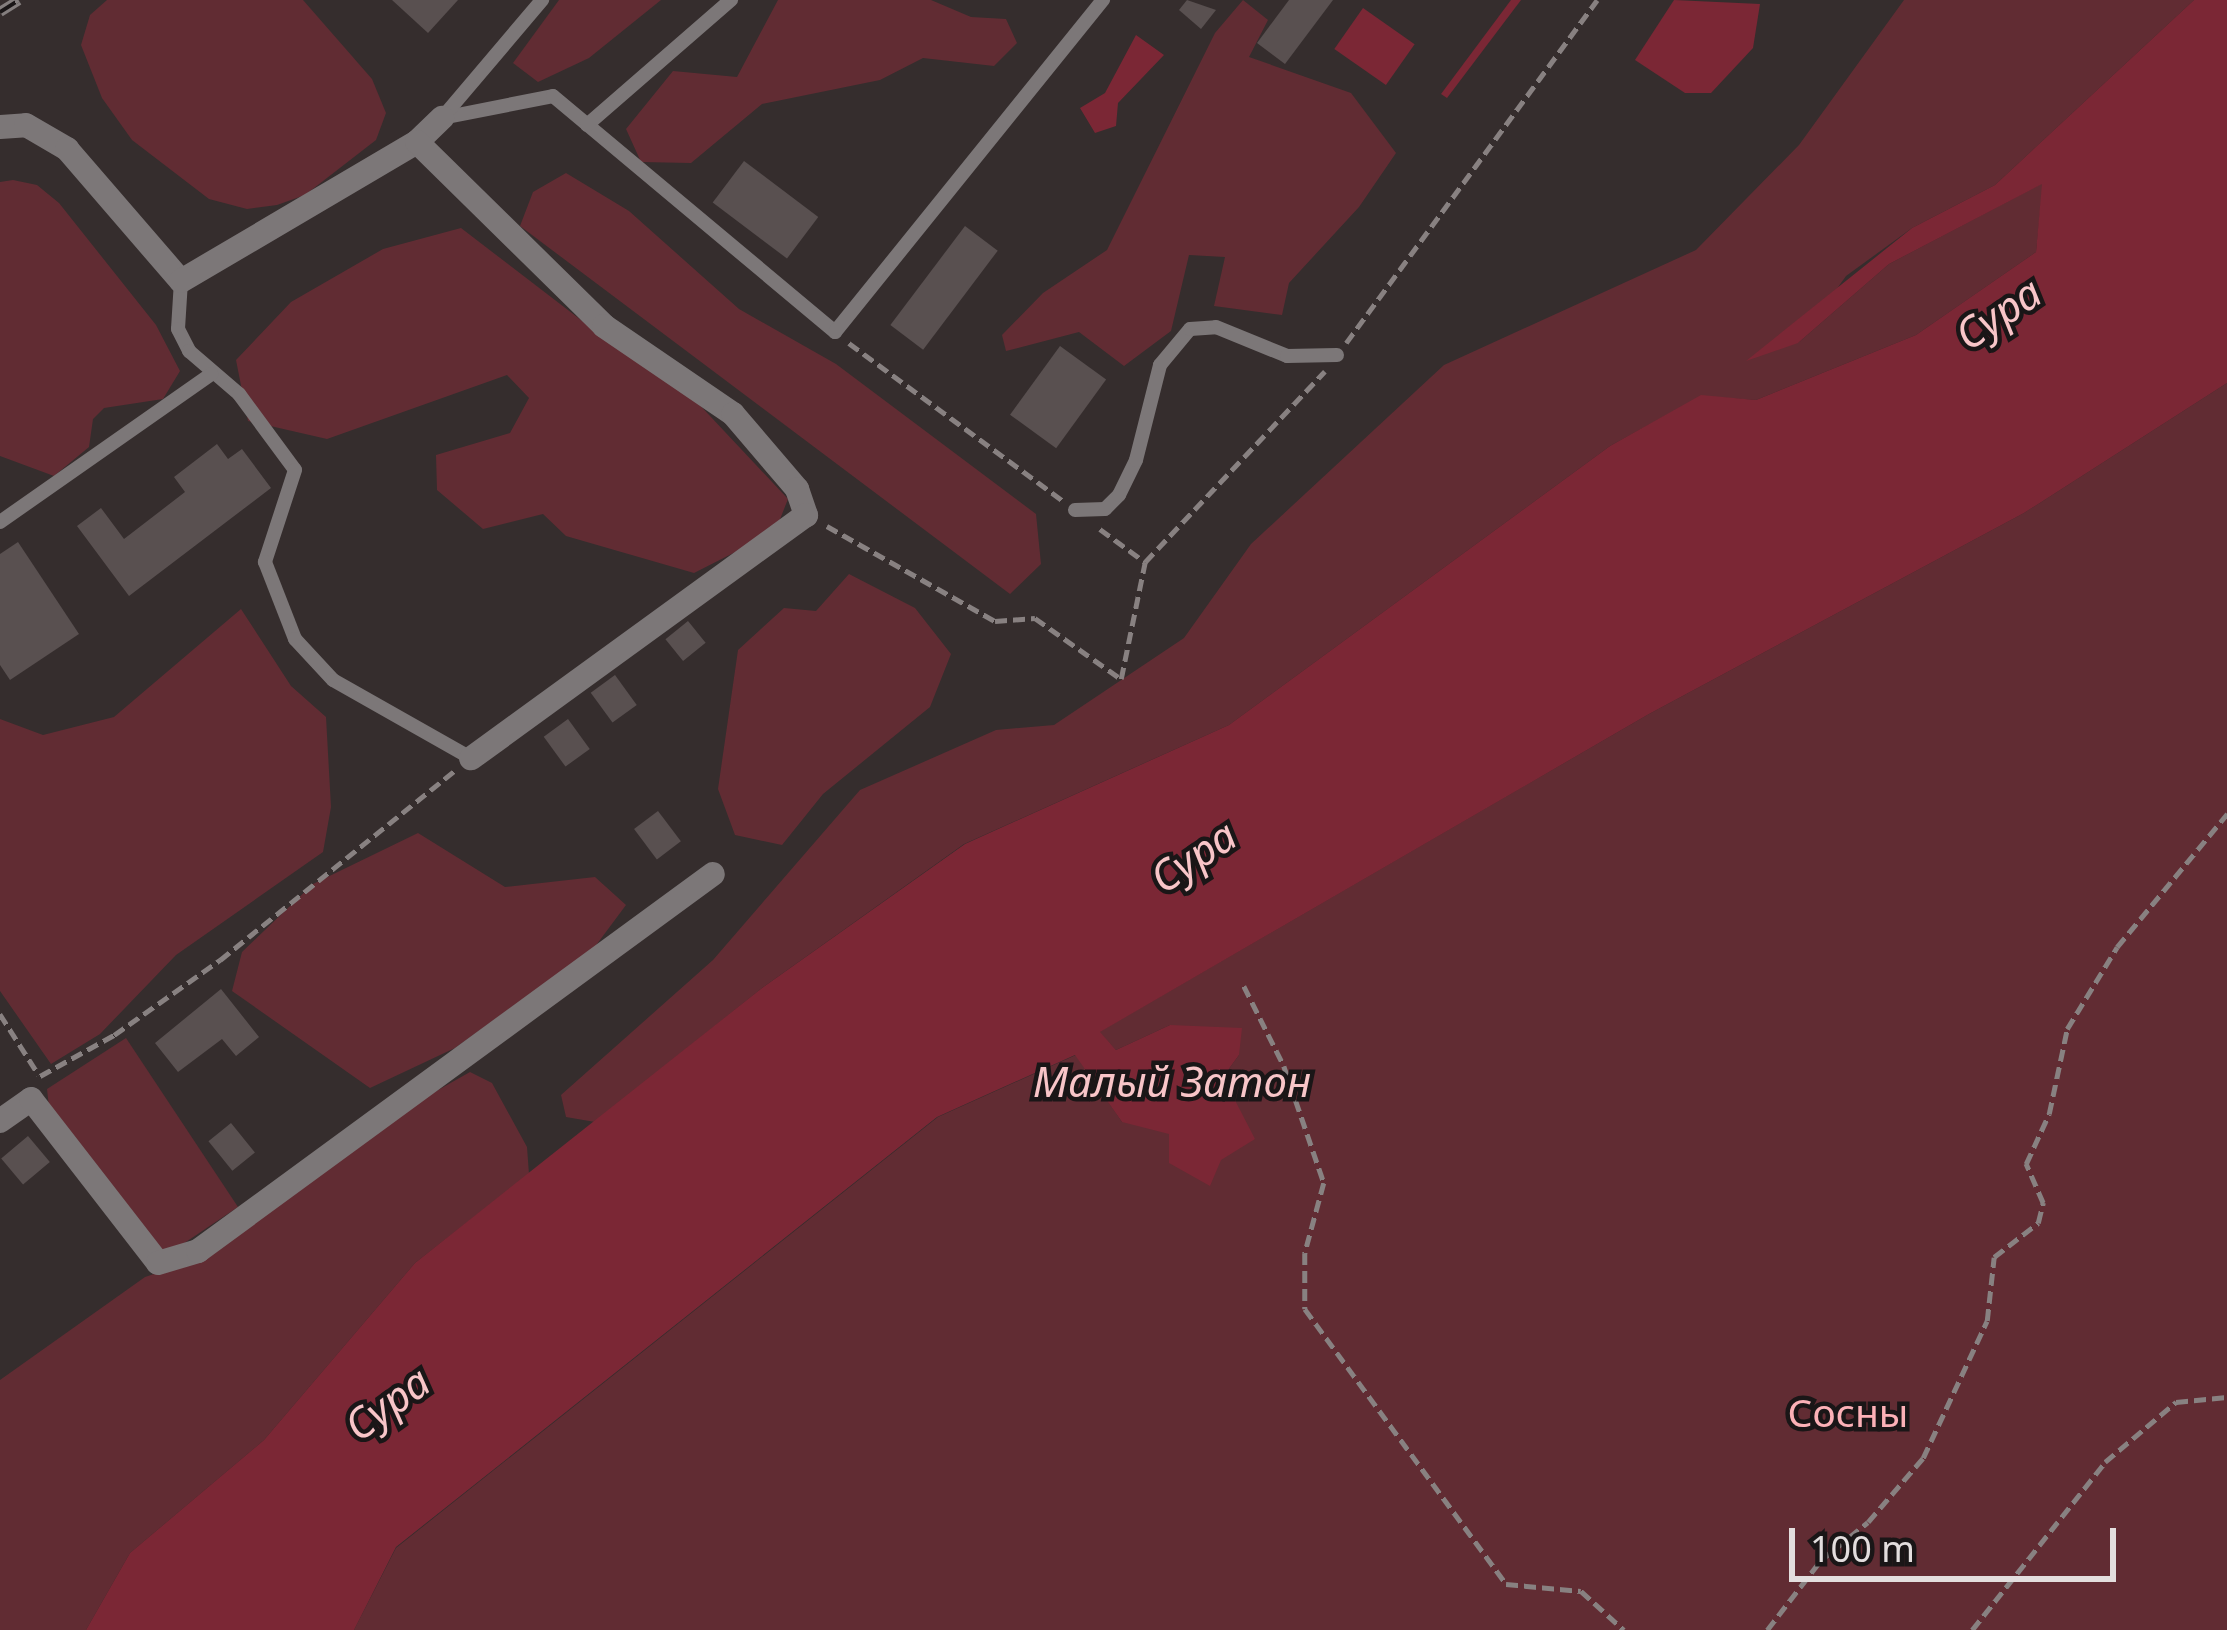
<!DOCTYPE html>
<html>
<head>
<meta charset="utf-8">
<style>
  body { margin:0 }
  #map { position:relative; width:2227px; height:1630px; overflow:hidden; background:#352d2d; font-family:"Noto Sans",sans-serif }
  div>[style] { position:absolute }
  .green>* { inset:0; background:#612c33 }
  .water>* { inset:0; background:#7b2735; transform-origin:0 0 }
  .building>* { inset:0; background:#595050; transform-origin:0 0 }
  .path>* { height:4.5px; margin-top:-2.25px; transform-origin:0; background:repeating-linear-gradient(90deg,#888181 0 12px,transparent 0 18px) }
  .lane>* { height:14px; margin:-7px; padding:0 7px; transform-origin:7px; border-radius:7px; background:#7c7778 }
  .street>* { height:24px; margin:-12px; padding:0 12px; transform-origin:12px; border-radius:12px; background:#7c7778 }
  .rail>* { height:10px; margin-top:-5px; transform-origin:0; background:repeating-linear-gradient(90deg,#1a1617 0 18px,#847e7e 0 36px); box-sizing:border-box; border-block:3px solid #847e7e }
  span { translate:-50% -50%; white-space:nowrap; text-align:center; line-height:1.15; -webkit-text-stroke:9px #1a1617; paint-order:stroke }
  .park-label { font-size:39px; color:#fcb1b7 }
  .water-label { font-size:42px; color:#f8c5c8; font-style:italic }
  .scale { position:absolute; left:1789px; top:1528px; width:327px; height:54px; box-sizing:border-box; border:6px solid #e3dede; border-top:0; padding-left:15px; font-size:36px; line-height:42px; white-space:nowrap; color:#e3dede; -webkit-text-stroke:9px #1a1617; paint-order:stroke }
</style>
</head>
<body>
<div id="map">
  <div class="green">
    <i style="clip-path:polygon(107px 0,303px 0,372px 79px,386px 113px,376px 140px,305px 195px,277px 205px,247px 209px,209px 199px,132px 140px,102px 98px,81px 45px,90px 15px)"></i>
    <i style="clip-path:polygon(559px 0,661px 0,589px 58px,538px 82px,513px 63px)"></i>
    <i style="clip-path:polygon(778px 0,931px 0,971px 17px,1006px 19px,1017px 43px,994px 66px,923px 58px,880px 80px,762px 104px,691px 163px,641px 162px,626px 129px,673px 71px,737px 77px)"></i>
    <i style="clip-path:polygon(1243px 0,1268px 20px,1249px 57px,1351px 93px,1396px 153px,1359px 207px,1289px 283px,1282px 315px,1214px 306px,1225px 257px,1189px 255px,1171px 331px,1124px 366px,1079px 332px,1006px 351px,1002px 335px,1043px 293px,1107px 250px,1215px 33px)"></i>
    <i style="clip-path:polygon(1904px 0,2194px 0,1995px 185px,1912px 228px,1846px 276px,1798px 343px,1889px 264px,2043px 183px,2036px 252px,1916px 335px,1756px 400px,1701px 396px,1610px 446px,1229px 725px,964px 844px,762px 988px,595px 1122px,566px 1117px,561px 1095px,713px 960px,860px 790px,996px 730px,1054px 725px,1184px 638px,1251px 544px,1444px 365px,1696px 250px,1799px 145px)"></i>
    <i style="clip-path:polygon(566px 173px,629px 211px,739px 309px,836px 364px,1036px 514px,1041px 564px,1010px 594px,520px 226px,533px 192px)"></i>
    <i style="clip-path:polygon(13px 180px,37px 185px,59px 203px,156px 325px,180px 371px,163px 399px,104px 408px,93px 419px,89px 447px,54px 476px,0 456px,0 182px)"></i>
    <i style="clip-path:polygon(461px 228px,594px 330px,680px 384px,788px 499px,775px 532px,694px 573px,566px 536px,543px 514px,483px 529px,437px 490px,436px 455px,510px 433px,529px 398px,507px 375px,327px 439px,248px 421px,236px 360px,291px 302px,383px 249px)"></i>
    <i style="clip-path:polygon(2227px 383px,2227px 1630px,354px 1630px,396px 1548px,938px 1117px,1076px 1055px,1122px 1122px,1223px 1077px,1239px 1055px,1170px 1025px,1116px 1050px,1099px 1032px,1649px 714px,2024px 513px)"></i>
    <i style="clip-path:polygon(849px 574px,915px 608px,951px 654px,930px 707px,823px 794px,782px 845px,735px 835px,718px 789px,738px 650px,784px 608px,816px 611px)"></i>
    <i style="clip-path:polygon(241px 609px,291px 686px,326px 717px,331px 807px,323px 852px,176px 955px,100px 1034px,51px 1064px,0 991px,0 719px,43px 735px,114px 717px)"></i>
    <i style="clip-path:polygon(418px 833px,505px 887px,595px 877px,626px 905px,594px 948px,455px 1048px,370px 1088px,232px 991px,242px 952px,313px 884px)"></i>
    <i style="clip-path:polygon(126px 1038px,238px 1207px,165px 1256px,49px 1107px,47px 1089px)"></i>
    <i style="clip-path:polygon(470px 1072px,492px 1083px,527px 1147px,529px 1174px,415px 1263px,264px 1440px,130px 1553px,86px 1630px,0 1630px,0 1380px,145px 1277px,205px 1257px,362px 1133px)"></i>
  </div>
  <div class="water">
    <i style="clip-path:polygon(1511px 0,1521px 0,1447px 98px,1441px 94px)"></i>
    <i style="clip-path:polygon(1674px 0,1760px 4px,1753px 48px,1711px 93px,1685px 93px,1635px 60px)"></i>
    <i style="clip-path:polygon(2194px 0,2227px 0,2227px 383px,2024px 513px,1649px 714px,1100px 1032px,1116px 1050px,1170px 1025px,1242px 1028px,1239px 1055px,1223px 1077px,1255px 1139px,1221px 1160px,1210px 1186px,1169px 1163px,1169px 1134px,1122px 1122px,1075px 1055px,937px 1117px,396px 1547px,354px 1630px,86px 1630px,130px 1553px,264px 1440px,415px 1263px,762px 988px,965px 844px,1229px 725px,1610px 446px,1701px 395px,1756px 400px,1916px 335px,2036px 252px,2042px 184px,1889px 264px,1798px 343px,1746px 361px,1912px 228px,1995px 185px)"></i>
    <i style="left:1363px;top:8px;width:63px;height:50px;rotate:35deg"></i>
    <i style="clip-path:polygon(1136px 35px,1164px 55px,1118px 103px,1116px 126px,1095px 133px,1080px 108px,1105px 93px)"></i>
  </div>
  <div class="building">
    <i style="clip-path:polygon(392px 0,458px 0,428px 33px)"></i>
    <i style="clip-path:polygon(1187px 0,1216px 10px,1201px 29px,1179px 10px)"></i>
    <i style="clip-path:polygon(1289px 0,1333px 0,1285px 64px,1257px 43px)"></i>
    <i style="left:744px;top:161px;width:93px;height:52px;rotate:37deg"></i>
    <i style="left:965px;top:226px;width:41px;height:124px;rotate:37deg"></i>
    <i style="left:1060px;top:346px;width:57px;height:85px;rotate:36deg"></i>
    <i style="clip-path:polygon(217px 444px,228px 459px,242px 449px,271px 488px,129px 596px,77px 526px,101px 508px,124px 539px,185px 492px,174px 477px)"></i>
    <i style="clip-path:polygon(18px 542px,79px 634px,10px 680px,0 665px,0 554px)"></i>
    <i style="left:688px;top:621px;width:28px;height:29px;rotate:51deg"></i>
    <i style="left:615px;top:675px;width:37px;height:30px;rotate:54deg"></i>
    <i style="left:568px;top:719px;width:37px;height:30px;rotate:54deg"></i>
    <i style="left:658px;top:811px;width:38px;height:30px;rotate:53deg"></i>
    <i style="clip-path:polygon(221px 989px,259px 1037px,236px 1056px,222px 1039px,178px 1072px,155px 1043px)"></i>
    <i style="left:231px;top:1123px;width:38px;height:29px;rotate:51deg"></i>
    <i style="left:28px;top:1136px;width:34px;height:35px;rotate:50deg"></i>
  </div>
  <div class="path">
    <i style="left:849px;top:343px;width:265px;rotate:36.4deg"></i>
    <i style="left:1346px;top:343px;width:425px;rotate:-53.8deg"></i>
    <i style="left:827px;top:526px;width:193px;rotate:29.5deg"></i>
    <i style="left:995px;top:621px;width:40px;rotate:-4.3deg"></i>
    <i style="left:1035px;top:618px;width:105px;rotate:35.3deg"></i>
    <i style="left:1121px;top:679px;width:119px;rotate:-78.4deg"></i>
    <i style="left:1100px;top:529px;width:56px;rotate:36.3deg"></i>
    <i style="left:1145px;top:562px;width:262px;rotate:-46.7deg"></i>
    <i style="left:1244px;top:986px;width:89px;rotate:63.4deg"></i>
    <i style="left:1284px;top:1066px;width:124px;rotate:71.1deg"></i>
    <i style="left:1324px;top:1183px;width:73px;rotate:105.2deg"></i>
    <i style="left:1305px;top:1253px;width:56px;rotate:90deg"></i>
    <i style="left:1305px;top:1309px;width:341px;rotate:53.8deg"></i>
    <i style="left:1506px;top:1584px;width:75px;rotate:5.3deg"></i>
    <i style="left:1581px;top:1591px;width:58px;rotate:42.2deg"></i>
    <i style="left:0;top:1014px;width:72px;rotate:57.4deg"></i>
    <i style="left:40px;top:1076px;width:85px;rotate:-29deg"></i>
    <i style="left:114px;top:1035px;width:130px;rotate:-35.3deg"></i>
    <i style="left:220px;top:960px;width:301px;rotate:-38.9deg"></i>
    <i style="left:1767px;top:1630px;width:88px;rotate:-52.4deg"></i>
    <i style="left:1821px;top:1560px;width:60px;rotate:-39deg"></i>
    <i style="left:1868px;top:1522px;width:84px;rotate:-49.3deg"></i>
    <i style="left:1923px;top:1458px;width:151px;rotate:-65deg"></i>
    <i style="left:1987px;top:1321px;width:64px;rotate:-83.8deg"></i>
    <i style="left:1994px;top:1257px;width:56px;rotate:-37.7deg"></i>
    <i style="left:2038px;top:1223px;width:21px;rotate:-76deg"></i>
    <i style="left:2043px;top:1203px;width:43px;rotate:-113.6deg"></i>
    <i style="left:2026px;top:1164px;width:55px;rotate:-65.3deg"></i>
    <i style="left:2049px;top:1114px;width:87px;rotate:-78deg"></i>
    <i style="left:2067px;top:1029px;width:96px;rotate:-58.6deg"></i>
    <i style="left:2117px;top:947px;width:173px;rotate:-50.4deg"></i>
    <i style="left:1972px;top:1630px;width:214px;rotate:-51.6deg"></i>
    <i style="left:2105px;top:1462px;width:93px;rotate:-40.2deg"></i>
    <i style="left:2176px;top:1402px;width:51px;rotate:-5.6deg"></i>
  </div>
  <div class="lane">
    <i style="left:442px;top:118px;width:113px;rotate:-11.2deg"></i>
    <i style="left:553px;top:96px;width:368px;rotate:39.9deg"></i>
    <i style="left:835px;top:332px;width:427px;rotate:-51.1deg"></i>
    <i style="left:442px;top:118px;width:155px;rotate:-49.7deg"></i>
    <i style="left:587px;top:125px;width:191px;rotate:-41deg"></i>
    <i style="left:181px;top:281px;width:48px;rotate:93.6deg"></i>
    <i style="left:178px;top:329px;width:25px;rotate:63deg"></i>
    <i style="left:189px;top:351px;width:66px;rotate:40.7deg"></i>
    <i style="left:239px;top:394px;width:94px;rotate:53.6deg"></i>
    <i style="left:295px;top:470px;width:97px;rotate:108.1deg"></i>
    <i style="left:265px;top:562px;width:83px;rotate:68.7deg"></i>
    <i style="left:295px;top:639px;width:56px;rotate:47.2deg"></i>
    <i style="left:333px;top:680px;width:159px;rotate:29.5deg"></i>
    <i style="left:1075px;top:510px;width:30px;rotate:-2deg"></i>
    <i style="left:1105px;top:509px;width:20px;rotate:-45deg"></i>
    <i style="left:1119px;top:495px;width:39px;rotate:-64deg"></i>
    <i style="left:1136px;top:460px;width:98px;rotate:-75.8deg"></i>
    <i style="left:1160px;top:365px;width:47px;rotate:-50.2deg"></i>
    <i style="left:1190px;top:329px;width:26px;rotate:-4deg"></i>
    <i style="left:1216px;top:327px;width:77px;rotate:22.2deg"></i>
    <i style="left:1287px;top:356px;width:50px;rotate:-1.1deg"></i>
    <i style="left:0;top:522px;width:258px;rotate:-35deg"></i>
  </div>
  <div class="street">
    <i style="left:0;top:127px;width:26px;rotate:-4deg"></i>
    <i style="left:26px;top:125px;width:48px;rotate:30.3deg"></i>
    <i style="left:67px;top:149px;width:174px;rotate:49.2deg"></i>
    <i style="left:181px;top:281px;width:274px;rotate:-30.5deg"></i>
    <i style="left:417px;top:142px;width:35px;rotate:-44deg"></i>
    <i style="left:417px;top:142px;width:262px;rotate:44.5deg"></i>
    <i style="left:604px;top:326px;width:156px;rotate:34.3deg"></i>
    <i style="left:733px;top:414px;width:99px;rotate:49.5deg"></i>
    <i style="left:797px;top:489px;width:28px;rotate:71deg"></i>
    <i style="left:806px;top:515px;width:414px;rotate:144deg"></i>
    <i style="left:0;top:1121px;width:38px;rotate:-35deg"></i>
    <i style="left:31px;top:1099px;width:207px;rotate:52.2deg"></i>
    <i style="left:158px;top:1263px;width:42px;rotate:-16.7deg"></i>
    <i style="left:198px;top:1251px;width:638px;rotate:-36.21deg"></i>
  </div>
  <div class="rail">
    <i style="left:0;top:12px;width:22px;rotate:-32deg"></i>
  </div>
  <div class="park-label">
    <span style="left:1848px;top:1412px">Сосны</span>
  </div>
  <div class="water-label">
    <span style="left:1998px;top:313px;rotate:-34deg">Сура</span>
    <span style="left:1193px;top:856px;rotate:-34deg">Сура</span>
    <span style="left:1172px;top:1081px">Малый Затон</span>
    <span style="left:387px;top:1403px;rotate:-36deg">Сура</span>
  </div>
  <div class="scale">100 m</div>
</div>
</body>
</html>
